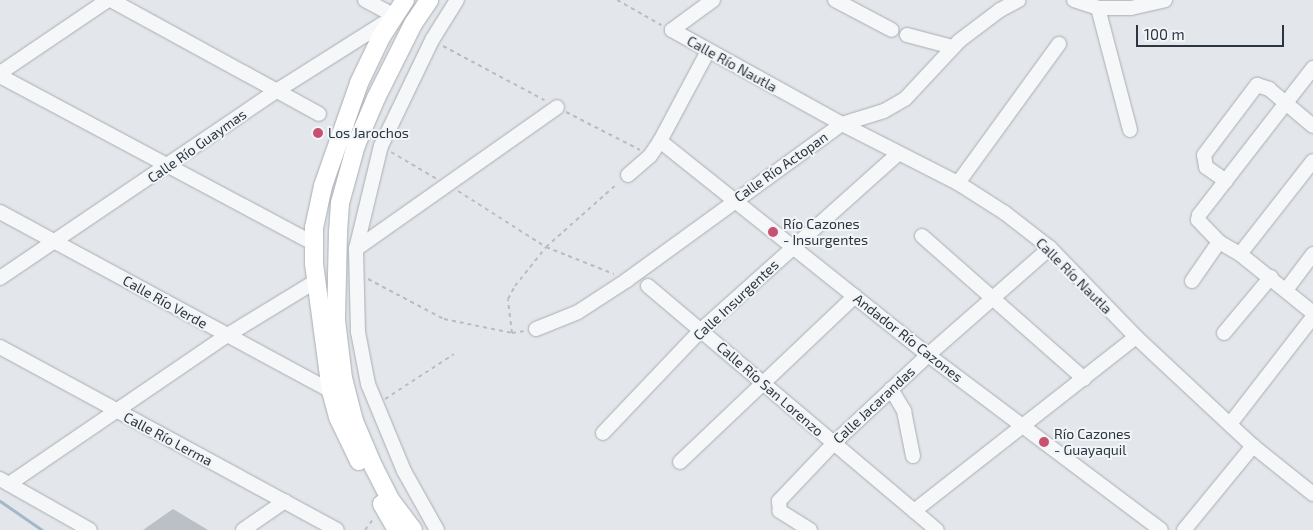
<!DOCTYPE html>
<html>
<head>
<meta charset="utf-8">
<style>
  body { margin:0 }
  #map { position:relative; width:1313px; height:530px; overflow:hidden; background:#e3e6ea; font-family:"Exo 2",sans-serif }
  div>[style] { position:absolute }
  .stream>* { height:3px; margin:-1.5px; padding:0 1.5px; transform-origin:1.5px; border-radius:1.5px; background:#a0b8c7 }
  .building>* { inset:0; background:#bac0c6 }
  .path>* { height:2px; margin-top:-1px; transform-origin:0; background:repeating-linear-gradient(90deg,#b9bdc1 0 4px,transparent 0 8px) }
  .roads { filter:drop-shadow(0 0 1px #a8aeb4) drop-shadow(0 0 1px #a8aeb4) }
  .minor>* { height:14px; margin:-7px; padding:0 7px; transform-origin:7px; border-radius:7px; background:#f5f7f8 }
  .major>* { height:18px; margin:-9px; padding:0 9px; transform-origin:9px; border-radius:9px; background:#fff }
  .dots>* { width:14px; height:14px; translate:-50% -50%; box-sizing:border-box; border:2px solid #f2f5f7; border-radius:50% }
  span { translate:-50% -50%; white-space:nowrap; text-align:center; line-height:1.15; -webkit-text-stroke:4px #f2f5f7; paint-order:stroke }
  .street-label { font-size:14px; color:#2c3641 }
  .poi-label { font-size:14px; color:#2c3641 }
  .left { translate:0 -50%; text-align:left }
  .scale { position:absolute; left:1136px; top:25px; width:148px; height:22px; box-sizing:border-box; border:2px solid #2c3641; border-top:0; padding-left:6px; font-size:15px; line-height:18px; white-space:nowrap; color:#2c3641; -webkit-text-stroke:4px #f2f5f7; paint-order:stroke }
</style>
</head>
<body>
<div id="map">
  <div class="stream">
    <i style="left:0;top:501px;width:51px;rotate:34.6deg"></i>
  </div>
  <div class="building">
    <i style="clip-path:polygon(173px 509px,208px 530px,143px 530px)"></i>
  </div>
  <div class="path">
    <i style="left:617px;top:0;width:51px;rotate:29.6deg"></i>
    <i style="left:443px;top:46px;width:115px;rotate:28.1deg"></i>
    <i style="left:566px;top:112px;width:83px;rotate:27.2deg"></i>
    <i style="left:391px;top:152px;width:53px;rotate:30.4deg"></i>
    <i style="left:458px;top:191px;width:104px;rotate:32.5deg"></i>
    <i style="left:546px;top:247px;width:73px;rotate:21.7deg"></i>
    <i style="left:368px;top:279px;width:86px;rotate:27.8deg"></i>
    <i style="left:444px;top:319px;width:69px;rotate:11.6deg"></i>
    <i style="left:512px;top:333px;width:12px;rotate:-9deg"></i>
    <i style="left:512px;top:333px;width:34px;rotate:-97deg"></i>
    <i style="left:508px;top:299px;width:15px;rotate:-62deg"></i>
    <i style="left:515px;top:286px;width:50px;rotate:-51.5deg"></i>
    <i style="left:546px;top:247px;width:96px;rotate:-41.6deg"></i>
    <i style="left:385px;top:399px;width:82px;rotate:-33.1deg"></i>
    <i style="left:365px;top:530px;width:15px;rotate:-53deg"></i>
  </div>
  <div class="roads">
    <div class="minor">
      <i style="left:111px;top:0;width:237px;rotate:28.7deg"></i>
      <i style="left:713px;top:0;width:51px;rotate:143.8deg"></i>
      <i style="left:672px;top:30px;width:194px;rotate:28.9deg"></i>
      <i style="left:842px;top:124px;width:130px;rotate:27deg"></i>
      <i style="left:958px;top:183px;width:56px;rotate:32.6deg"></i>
      <i style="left:1005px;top:213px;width:57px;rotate:37.9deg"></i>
      <i style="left:1050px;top:248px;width:124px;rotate:46deg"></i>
      <i style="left:1136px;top:337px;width:160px;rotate:43deg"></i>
      <i style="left:1253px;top:446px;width:77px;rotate:38.7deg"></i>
      <i style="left:835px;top:0;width:64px;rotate:27.8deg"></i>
      <i style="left:1074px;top:0;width:25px;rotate:18deg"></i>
      <i style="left:1098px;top:8px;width:33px"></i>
      <i style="left:1131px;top:8px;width:35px;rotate:-13deg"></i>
      <i style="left:1098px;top:8px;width:126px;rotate:75.3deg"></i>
      <i style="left:907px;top:35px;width:47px;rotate:14.9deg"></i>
      <i style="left:1313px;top:68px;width:186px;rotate:127.8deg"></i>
      <i style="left:1199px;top:215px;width:5px;rotate:101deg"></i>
      <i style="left:1198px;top:220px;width:30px;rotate:46deg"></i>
      <i style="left:1219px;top:242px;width:24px;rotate:30deg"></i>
      <i style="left:1240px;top:254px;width:94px;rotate:38.9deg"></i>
      <i style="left:0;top:73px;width:130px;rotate:-34.1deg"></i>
      <i style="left:0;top:76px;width:356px;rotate:28.1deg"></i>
      <i style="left:660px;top:141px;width:343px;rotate:38.6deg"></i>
      <i style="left:928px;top:355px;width:291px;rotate:36.9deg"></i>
      <i style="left:628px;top:175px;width:29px;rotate:-41deg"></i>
      <i style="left:650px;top:156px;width:18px;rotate:-56deg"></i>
      <i style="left:660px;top:141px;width:102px;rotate:-61.9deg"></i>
      <i style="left:1226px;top:181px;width:24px;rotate:-145deg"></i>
      <i style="left:1206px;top:167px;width:12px;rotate:-99deg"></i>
      <i style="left:1204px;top:155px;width:88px;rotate:-52.9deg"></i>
      <i style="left:1257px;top:85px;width:13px;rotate:18deg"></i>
      <i style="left:1269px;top:89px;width:57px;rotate:40.1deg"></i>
      <i style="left:958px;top:183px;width:172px;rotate:-54deg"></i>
      <i style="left:0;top:212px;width:376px;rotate:28.4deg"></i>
      <i style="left:922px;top:236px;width:216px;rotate:41.4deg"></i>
      <i style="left:356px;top:249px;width:246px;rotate:-35.2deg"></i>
      <i style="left:1240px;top:254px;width:118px;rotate:-51.9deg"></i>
      <i style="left:0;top:278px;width:336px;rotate:-34.1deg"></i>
      <i style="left:278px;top:90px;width:138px;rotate:-32.3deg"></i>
      <i style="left:395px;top:16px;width:34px;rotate:-152deg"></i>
      <i style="left:1192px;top:281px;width:47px;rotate:-55.3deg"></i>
      <i style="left:648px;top:286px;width:378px;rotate:40.2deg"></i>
      <i style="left:1286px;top:290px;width:45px;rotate:-53.1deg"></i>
      <i style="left:536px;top:329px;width:45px;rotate:-22deg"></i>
      <i style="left:578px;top:312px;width:59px;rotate:-33.1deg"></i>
      <i style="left:627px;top:280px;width:266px;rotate:-36deg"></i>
      <i style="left:842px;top:124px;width:44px;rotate:-17.2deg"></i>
      <i style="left:884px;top:111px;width:24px;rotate:-30deg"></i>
      <i style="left:905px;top:99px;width:79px;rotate:-47deg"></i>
      <i style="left:959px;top:41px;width:51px;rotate:-37.1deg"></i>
      <i style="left:1000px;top:10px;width:21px;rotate:-28deg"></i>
      <i style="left:1224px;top:333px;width:73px;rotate:-50deg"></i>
      <i style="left:0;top:347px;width:383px;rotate:28.5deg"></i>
      <i style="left:891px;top:389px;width:26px;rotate:59deg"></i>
      <i style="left:904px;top:411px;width:46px;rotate:78.7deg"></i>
      <i style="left:1230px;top:424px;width:135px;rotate:-52.2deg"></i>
      <i style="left:603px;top:433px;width:142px;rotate:-46.4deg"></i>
      <i style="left:701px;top:330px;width:264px;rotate:-41.8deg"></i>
      <i style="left:680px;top:462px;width:241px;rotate:-43.5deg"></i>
      <i style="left:0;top:479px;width:103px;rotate:29.5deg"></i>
      <i style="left:9px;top:484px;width:263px;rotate:-34.3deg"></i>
      <i style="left:226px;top:336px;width:105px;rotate:-31.4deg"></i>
      <i style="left:914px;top:511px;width:282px;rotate:-38.1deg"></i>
      <i style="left:243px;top:530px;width:51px;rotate:-34.6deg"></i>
      <i style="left:437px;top:530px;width:68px;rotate:-119.2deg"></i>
      <i style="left:404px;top:471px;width:94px;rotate:-112.5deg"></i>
      <i style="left:368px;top:384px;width:53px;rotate:-100.9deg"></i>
      <i style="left:358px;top:332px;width:83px;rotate:-91.4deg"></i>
      <i style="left:356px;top:249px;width:106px;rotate:-76.4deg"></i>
      <i style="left:381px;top:146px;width:118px;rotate:-64.3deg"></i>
      <i style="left:432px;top:40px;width:47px;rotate:-58deg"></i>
      <i style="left:810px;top:530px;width:36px;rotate:-148deg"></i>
      <i style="left:780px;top:511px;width:10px;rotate:-96deg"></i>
      <i style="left:779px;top:501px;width:80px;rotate:-46.5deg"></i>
      <i style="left:834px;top:443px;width:129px;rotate:-43.1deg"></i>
      <i style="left:928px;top:355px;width:162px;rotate:-41.3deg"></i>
      <i style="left:1184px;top:530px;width:109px;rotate:-50.6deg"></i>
    </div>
    <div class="major">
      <i style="left:359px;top:461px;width:49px;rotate:-115.5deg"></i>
      <i style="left:338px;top:417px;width:27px;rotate:-105deg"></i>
      <i style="left:331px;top:391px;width:129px;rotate:-97.6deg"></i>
      <i style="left:314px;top:263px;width:35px;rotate:-90deg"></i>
      <i style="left:314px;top:228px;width:43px;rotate:-77.9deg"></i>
      <i style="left:323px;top:186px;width:109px;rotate:-70.7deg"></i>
      <i style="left:359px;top:83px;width:51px;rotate:-64.4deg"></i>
      <i style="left:381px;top:37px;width:44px;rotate:-57deg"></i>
      <i style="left:382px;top:504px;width:30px;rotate:60deg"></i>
      <i style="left:413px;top:530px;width:36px;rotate:-127deg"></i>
      <i style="left:391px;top:501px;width:37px;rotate:-117deg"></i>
      <i style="left:374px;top:468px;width:51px;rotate:-113.1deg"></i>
      <i style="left:354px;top:421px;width:44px;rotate:-104.3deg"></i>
      <i style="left:343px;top:378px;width:58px;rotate:-96.9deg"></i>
      <i style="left:336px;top:320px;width:88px;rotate:-88.7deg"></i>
      <i style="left:338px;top:232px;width:29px;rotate:-86deg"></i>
      <i style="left:340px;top:203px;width:60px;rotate:-74.6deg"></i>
      <i style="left:356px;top:145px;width:51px;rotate:-66.9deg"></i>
      <i style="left:376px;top:98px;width:83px;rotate:-63.4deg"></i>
      <i style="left:413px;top:24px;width:29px;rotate:-56deg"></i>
    </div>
  </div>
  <div class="dots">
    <i style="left:318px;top:133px;background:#c65170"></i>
    <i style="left:773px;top:232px;background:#c65170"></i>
    <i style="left:1044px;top:442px;background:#c65170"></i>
  </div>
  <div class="street-label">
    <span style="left:732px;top:64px;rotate:29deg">Calle Río Nautla</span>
    <span style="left:197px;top:146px;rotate:-35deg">Calle Río Guaymas</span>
    <span style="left:781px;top:167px;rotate:-35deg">Calle Río Actopan</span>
    <span style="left:1074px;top:276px;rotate:45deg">Calle Río Nautla</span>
    <span style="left:736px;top:300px;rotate:-43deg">Calle Insurgentes</span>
    <span style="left:165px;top:302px;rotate:29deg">Calle Río Verde</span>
    <span style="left:908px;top:338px;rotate:38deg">Andador Río Cazones</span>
    <span style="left:770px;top:389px;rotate:41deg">Calle Río San Lorenzo</span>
    <span style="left:874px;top:405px;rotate:-43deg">Calle Jacarandas</span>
    <span style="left:168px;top:439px;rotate:28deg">Calle Río Lerma</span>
  </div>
  <div class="poi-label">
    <span class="left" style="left:328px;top:133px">Los Jarochos</span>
    <span class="left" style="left:783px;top:232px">Río Cazones<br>- Insurgentes</span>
    <span class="left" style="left:1054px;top:442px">Río Cazones<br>- Guayaquil</span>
  </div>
  <div class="scale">100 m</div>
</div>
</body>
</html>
